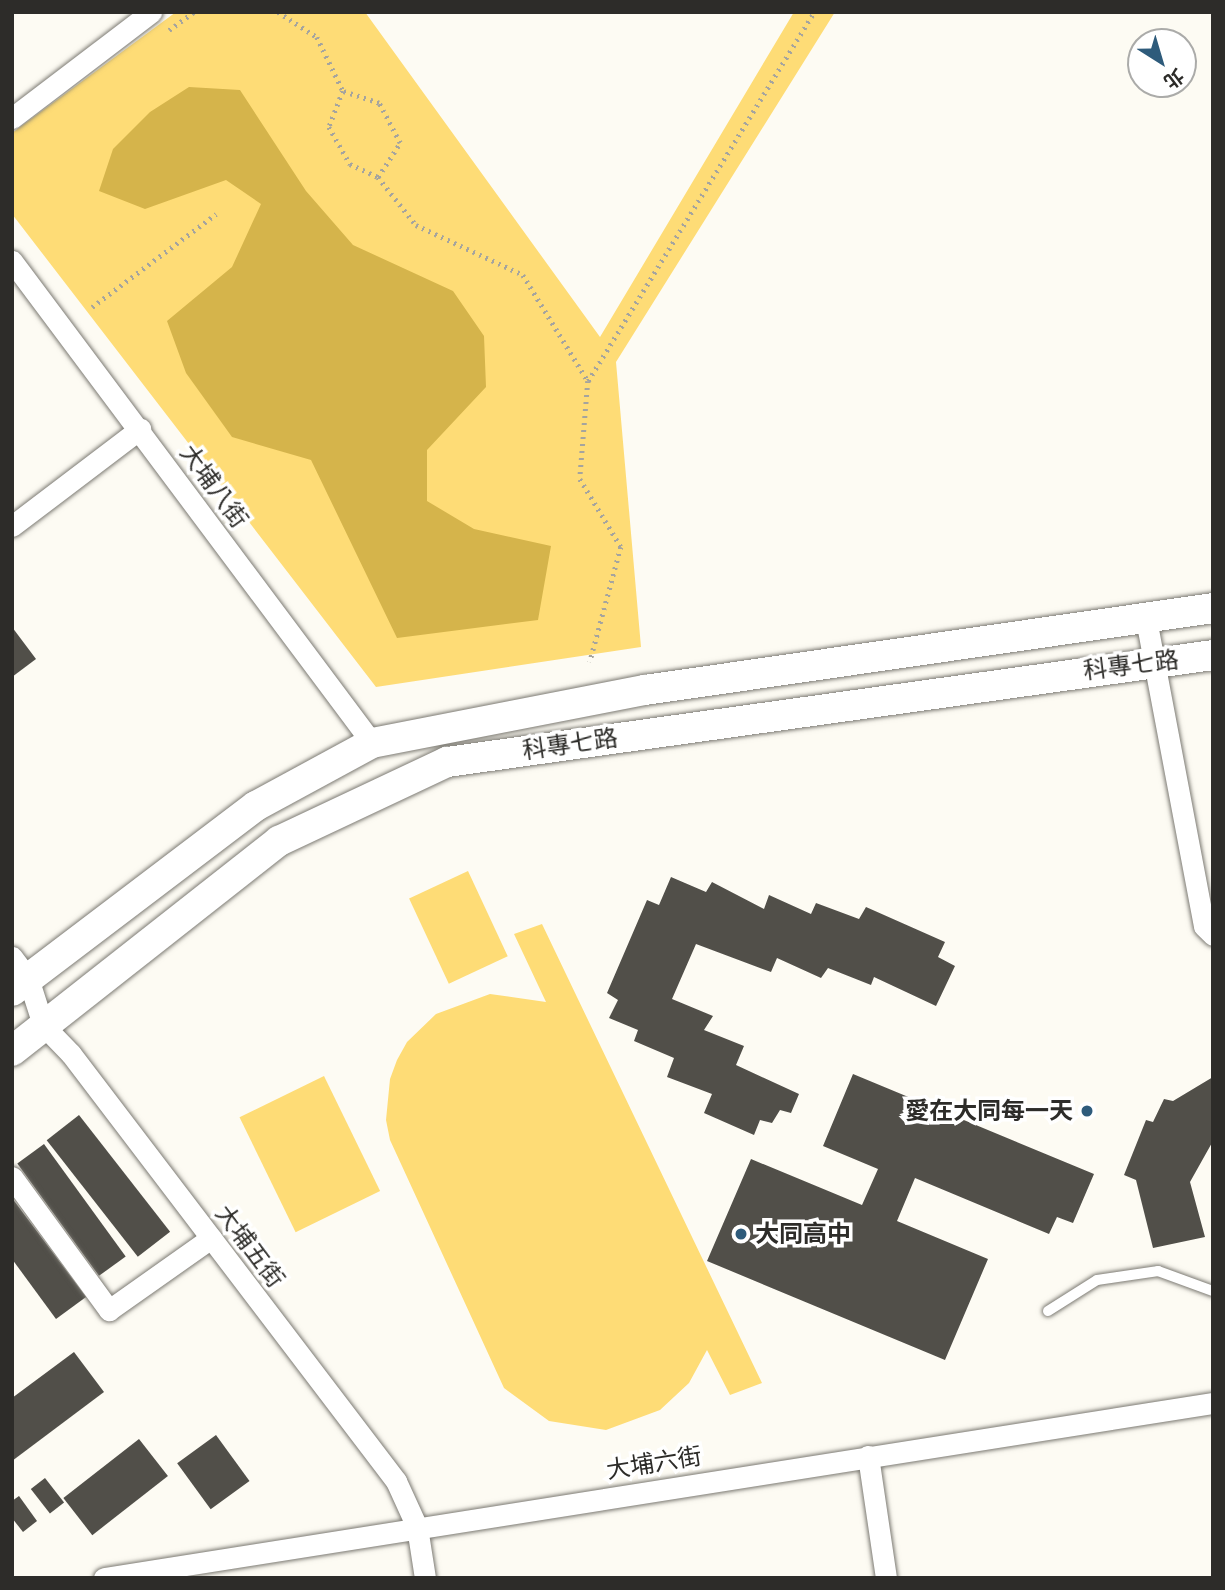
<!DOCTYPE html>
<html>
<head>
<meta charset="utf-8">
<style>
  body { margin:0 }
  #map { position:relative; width:1225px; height:1590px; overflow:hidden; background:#fdfbf3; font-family:Inter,"Noto Sans TC",sans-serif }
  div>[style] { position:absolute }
  .green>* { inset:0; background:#fedc76; transform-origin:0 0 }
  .water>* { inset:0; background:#d5b44b }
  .building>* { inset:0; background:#514f49; transform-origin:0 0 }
  .path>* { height:4.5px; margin-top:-2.25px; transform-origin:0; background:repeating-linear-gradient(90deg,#a5a49e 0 2px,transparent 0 7px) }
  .roads { filter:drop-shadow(0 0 2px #7c7a73) drop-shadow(0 0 2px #7c7a73) }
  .lane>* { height:10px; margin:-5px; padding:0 5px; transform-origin:5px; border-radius:5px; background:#fff }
  .street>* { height:21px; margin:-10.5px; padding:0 10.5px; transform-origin:10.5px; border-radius:10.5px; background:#fff }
  .secondary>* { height:30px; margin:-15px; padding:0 15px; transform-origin:15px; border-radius:15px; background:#fff }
  .dots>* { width:19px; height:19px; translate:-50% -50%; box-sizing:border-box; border:4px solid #fff; border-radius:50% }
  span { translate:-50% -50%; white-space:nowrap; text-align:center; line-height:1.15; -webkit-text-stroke:7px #fff; paint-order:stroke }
  .street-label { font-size:24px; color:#2d2c29 }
  .poi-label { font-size:24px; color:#2d2c29; font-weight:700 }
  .right { translate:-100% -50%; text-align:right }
  .left { translate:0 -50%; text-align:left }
  .frame { position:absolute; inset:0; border:14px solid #2d2c29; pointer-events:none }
  .north { position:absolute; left:1127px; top:28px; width:70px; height:70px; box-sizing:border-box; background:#fff; border:2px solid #ababa9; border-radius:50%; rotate:143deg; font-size:19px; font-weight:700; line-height:28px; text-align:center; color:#2d2c29 }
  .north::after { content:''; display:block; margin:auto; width:24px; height:32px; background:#2e5b7b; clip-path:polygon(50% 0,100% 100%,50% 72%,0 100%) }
</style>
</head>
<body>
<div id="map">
  <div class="green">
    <i style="clip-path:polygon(176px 12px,365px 12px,600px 337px,794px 12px,835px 12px,616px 362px,641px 647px,376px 687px,12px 214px,12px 133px)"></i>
    <i style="left:468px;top:871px;width:94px;height:65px;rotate:65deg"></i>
    <i style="clip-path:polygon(542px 924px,762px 1383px,730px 1395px,707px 1350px,689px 1383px,660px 1410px,606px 1430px,549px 1421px,504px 1388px,390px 1140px,386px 1120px,390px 1079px,397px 1060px,407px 1042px,436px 1014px,490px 994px,546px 1002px,514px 934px)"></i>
    <i style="left:324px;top:1076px;width:128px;height:94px;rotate:64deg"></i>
  </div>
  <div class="water">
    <i style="clip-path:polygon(189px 87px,240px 90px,306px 191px,353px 245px,453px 291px,484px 336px,486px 387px,427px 450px,427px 501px,474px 529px,551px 546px,538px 620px,397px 638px,311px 460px,232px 437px,186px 373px,167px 321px,232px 267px,261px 204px,226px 180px,145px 209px,99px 191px,113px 149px,150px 112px)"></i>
  </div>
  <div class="building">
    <i style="clip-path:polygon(12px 627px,36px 659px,12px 677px)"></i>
    <i style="clip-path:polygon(671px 877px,706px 892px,712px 882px,764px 909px,769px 895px,811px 914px,816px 903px,859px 919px,866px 907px,945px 942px,938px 957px,955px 966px,936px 1006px,874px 977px,871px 985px,828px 968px,821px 978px,777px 958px,771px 972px,696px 944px,672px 999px,713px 1016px,704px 1030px,744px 1046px,736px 1065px,799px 1094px,791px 1113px,780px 1110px,772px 1123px,760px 1120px,754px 1135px,704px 1113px,712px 1094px,667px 1077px,674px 1058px,634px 1041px,638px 1030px,609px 1018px,618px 1000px,607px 993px,647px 900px,659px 905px)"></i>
    <i style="clip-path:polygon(853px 1074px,1094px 1174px,1073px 1223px,1057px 1217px,1049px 1234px,915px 1178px,897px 1221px,988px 1259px,945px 1360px,707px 1261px,751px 1159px,862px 1205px,878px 1169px,823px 1146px)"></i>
    <i style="clip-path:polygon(1213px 1077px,1213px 1141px,1190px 1182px,1205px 1237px,1153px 1248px,1136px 1180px,1124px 1175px,1146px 1120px,1153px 1122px,1164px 1099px,1173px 1101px)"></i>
    <i style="left:79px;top:1115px;width:148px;height:41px;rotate:52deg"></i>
    <i style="left:44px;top:1144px;width:139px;height:33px;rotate:54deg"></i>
    <i style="clip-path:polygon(12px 1198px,86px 1297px,56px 1319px,12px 1259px)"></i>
    <i style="clip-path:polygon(74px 1352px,104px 1392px,12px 1461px,12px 1398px)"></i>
    <i style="left:216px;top:1435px;width:57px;height:48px;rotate:54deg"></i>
    <i style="left:139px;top:1439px;width:47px;height:96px;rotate:52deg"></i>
    <i style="left:45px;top:1478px;width:31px;height:18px;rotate:52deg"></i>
    <i style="clip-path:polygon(19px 1496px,37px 1521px,23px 1532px,12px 1518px,12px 1501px)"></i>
  </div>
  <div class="path">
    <i style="left:278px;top:12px;width:46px;rotate:32.7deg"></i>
    <i style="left:317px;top:37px;width:60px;rotate:64.3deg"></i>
    <i style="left:169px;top:30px;width:31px;rotate:-36deg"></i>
    <i style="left:378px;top:177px;width:40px;rotate:-57.1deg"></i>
    <i style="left:400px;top:143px;width:45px;rotate:-117.7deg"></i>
    <i style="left:379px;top:103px;width:38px;rotate:-162deg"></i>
    <i style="left:343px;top:91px;width:39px;rotate:111deg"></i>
    <i style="left:329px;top:127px;width:43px;rotate:60.4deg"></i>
    <i style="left:350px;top:164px;width:31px;rotate:25deg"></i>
    <i style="left:378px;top:177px;width:61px;rotate:51.6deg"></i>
    <i style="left:416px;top:225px;width:118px;rotate:25deg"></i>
    <i style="left:523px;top:275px;width:124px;rotate:58.5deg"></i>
    <i style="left:588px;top:381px;width:98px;rotate:94.7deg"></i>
    <i style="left:580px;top:479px;width:79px;rotate:58.9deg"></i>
    <i style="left:621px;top:547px;width:119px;rotate:105.1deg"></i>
    <i style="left:92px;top:307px;width:155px;rotate:-36.9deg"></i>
    <i style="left:588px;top:381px;width:433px;rotate:-58.5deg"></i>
  </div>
  <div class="roads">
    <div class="lane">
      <i style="left:1048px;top:1311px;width:58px;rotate:-32.3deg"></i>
      <i style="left:1097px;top:1280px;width:62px;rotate:-8.4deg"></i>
      <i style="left:1158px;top:1271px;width:59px;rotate:20deg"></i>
    </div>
    <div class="street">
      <i style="left:12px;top:118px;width:175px;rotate:-37.3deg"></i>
      <i style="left:12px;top:261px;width:602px;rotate:53.24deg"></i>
      <i style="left:12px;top:526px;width:161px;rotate:-37.2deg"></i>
      <i style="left:1146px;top:619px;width:312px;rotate:79.3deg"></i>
      <i style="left:1204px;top:926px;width:13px;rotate:45deg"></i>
      <i style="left:12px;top:957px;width:26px;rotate:53deg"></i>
      <i style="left:28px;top:978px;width:49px;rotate:72.3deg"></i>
      <i style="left:43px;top:1025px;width:40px;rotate:46deg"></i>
      <i style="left:71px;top:1054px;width:537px;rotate:52.72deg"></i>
      <i style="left:396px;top:1481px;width:51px;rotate:65.5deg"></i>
      <i style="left:417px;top:1527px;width:52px;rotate:81.1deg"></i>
      <i style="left:12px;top:1177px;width:165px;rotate:53.9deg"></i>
      <i style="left:109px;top:1310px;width:125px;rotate:-35.2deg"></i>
      <i style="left:868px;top:1456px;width:123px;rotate:81.6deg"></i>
      <i style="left:104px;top:1578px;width:1123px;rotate:-8.97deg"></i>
    </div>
    <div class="secondary">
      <i style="left:12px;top:991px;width:306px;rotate:-37.2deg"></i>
      <i style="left:256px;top:806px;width:132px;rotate:-28.5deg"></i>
      <i style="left:372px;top:743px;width:278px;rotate:-11deg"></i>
      <i style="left:645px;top:690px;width:574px;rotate:-8.21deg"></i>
      <i style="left:12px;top:1051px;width:340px;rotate:-38.2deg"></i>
      <i style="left:279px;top:841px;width:186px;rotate:-25.2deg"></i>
      <i style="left:447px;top:762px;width:773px;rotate:-7.95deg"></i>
    </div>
  </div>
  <div class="dots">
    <i style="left:1087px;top:1111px;background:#2e5b7b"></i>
    <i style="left:741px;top:1234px;background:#2e5b7b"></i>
  </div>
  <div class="street-label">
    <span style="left:214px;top:486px;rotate:54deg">大埔八街</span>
    <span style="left:1131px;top:665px;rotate:-7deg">科專七路</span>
    <span style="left:570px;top:744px;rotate:-8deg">科專七路</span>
    <span style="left:250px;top:1246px;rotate:53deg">大埔五街</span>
    <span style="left:654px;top:1463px;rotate:-9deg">大埔六街</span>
  </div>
  <div class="poi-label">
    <span class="right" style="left:1073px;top:1111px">愛在大同每一天</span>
    <span class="left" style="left:755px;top:1234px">大同高中</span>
  </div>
  <div class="frame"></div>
  <div class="north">北</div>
</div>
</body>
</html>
